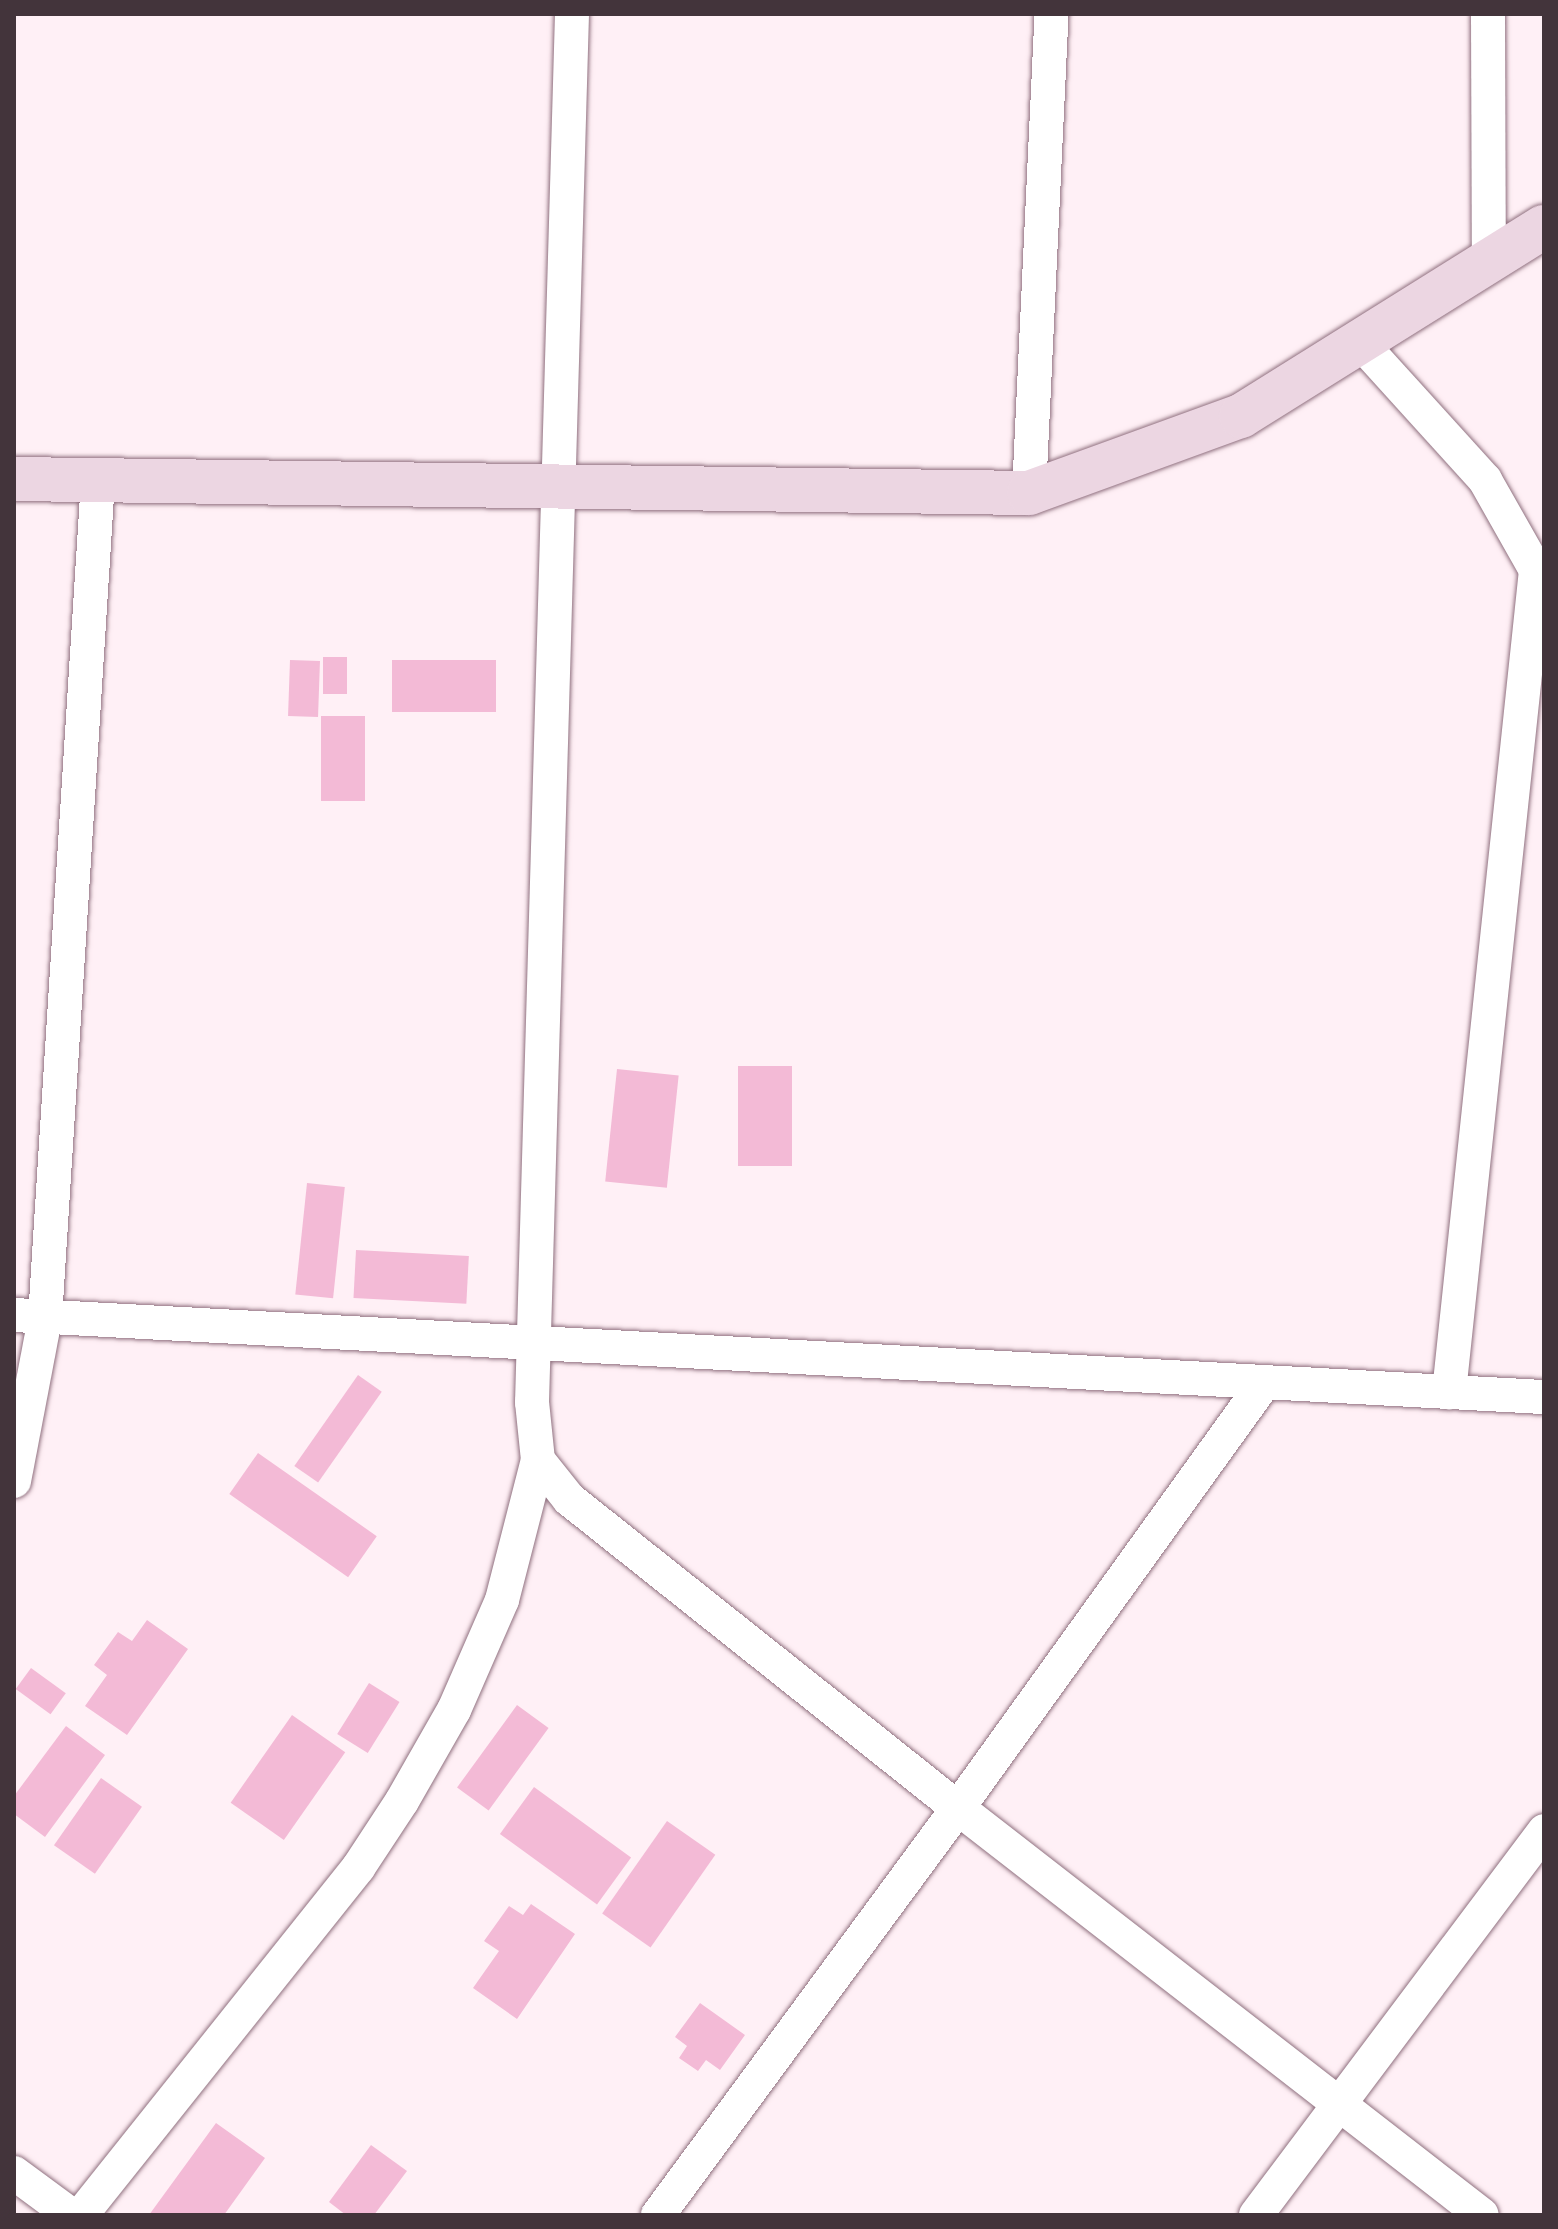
<!DOCTYPE html>
<html>
<head>
<meta charset="utf-8">
<style>
  body { margin:0 }
  #map { position:relative; width:1558px; height:2229px; overflow:hidden; background:#fff0f6; font-family:Figtree,sans-serif }
  div>[style] { position:absolute }
  .building>* { inset:0; background:#f3bad6; transform-origin:0 0 }
  .roads { filter:drop-shadow(0 0 2px #90707f) drop-shadow(0 0 2px #90707f) }
  .minor>* { height:34px; margin:-17px; padding:0 17px; transform-origin:17px; border-radius:17px; background:#fff }
  .secondary>* { height:44px; margin:-22px; padding:0 22px; transform-origin:22px; border-radius:22px; background:#ecd6e2 }
  span { translate:-50% -50%; white-space:nowrap; text-align:center; line-height:1.15; -webkit-text-stroke:8px #fff0f6; paint-order:stroke }
  .frame { position:absolute; inset:0; border:16px solid #43343b; pointer-events:none }
</style>
</head>
<body>
<div id="map">
  <div class="building">
    <i style="left:323px;top:657px;width:24px;height:37px"></i>
    <i style="left:290px;top:660px;width:30px;height:56px;rotate:2deg"></i>
    <i style="left:392px;top:660px;width:104px;height:52px"></i>
    <i style="left:321px;top:716px;width:44px;height:85px"></i>
    <i style="left:792px;top:1066px;width:100px;height:54px;rotate:90deg"></i>
    <i style="left:617px;top:1069px;width:62px;height:113px;rotate:6deg"></i>
    <i style="left:307px;top:1183px;width:38px;height:112px;rotate:6deg"></i>
    <i style="left:356px;top:1250px;width:113px;height:48px;rotate:3deg"></i>
    <i style="left:358px;top:1375px;width:29px;height:111px;rotate:35deg"></i>
    <i style="left:258px;top:1453px;width:145px;height:50px;rotate:35deg"></i>
    <i style="clip-path:polygon(147px 1620px,188px 1649px,127px 1735px,85px 1706px,107px 1675px,94px 1665px,118px 1632px,132px 1641px)"></i>
    <i style="left:31px;top:1668px;width:43px;height:26px;rotate:36deg"></i>
    <i style="left:369px;top:1683px;width:36px;height:60px;rotate:32deg"></i>
    <i style="left:517px;top:1705px;width:39px;height:102px;rotate:36deg"></i>
    <i style="left:292px;top:1715px;width:65px;height:107px;rotate:35deg"></i>
    <i style="clip-path:polygon(66px 1726px,105px 1755px,45px 1837px,14px 1814px,14px 1796px)"></i>
    <i style="left:101px;top:1778px;width:50px;height:82px;rotate:35deg"></i>
    <i style="left:534px;top:1787px;width:120px;height:58px;rotate:36deg"></i>
    <i style="left:667px;top:1821px;width:59px;height:113px;rotate:35deg"></i>
    <i style="clip-path:polygon(531px 1904px,575px 1934px,517px 2019px,473px 1988px,499px 1951px,484px 1941px,509px 1906px,523px 1915px)"></i>
    <i style="clip-path:polygon(700px 2003px,745px 2035px,720px 2070px,706px 2060px,698px 2071px,679px 2058px,687px 2046px,675px 2037px)"></i>
    <i style="clip-path:polygon(216px 2123px,265px 2158px,224px 2215px,149px 2215px)"></i>
    <i style="clip-path:polygon(371px 2145px,407px 2171px,374px 2215px,346px 2215px,329px 2202px)"></i>
  </div>
  <div class="roads">
    <div class="minor">
      <i style="left:572px;top:14px;width:1389px;rotate:91.65deg"></i>
      <i style="left:532px;top:1402px;width:58px;rotate:84.1deg"></i>
      <i style="left:538px;top:1460px;width:50px;rotate:51.5deg"></i>
      <i style="left:569px;top:1499px;width:497px;rotate:38.5deg"></i>
      <i style="left:958px;top:1808px;width:506px;rotate:126.39deg"></i>
      <i style="left:1488px;top:14px;width:249px;rotate:89.8deg"></i>
      <i style="left:1360px;top:342px;width:186px;rotate:47.8deg"></i>
      <i style="left:1485px;top:480px;width:103px;rotate:60.5deg"></i>
      <i style="left:1536px;top:570px;width:827px;rotate:96.04deg"></i>
      <i style="left:1029px;top:493px;width:480px;rotate:-87.3deg"></i>
      <i style="left:14px;top:1315px;width:1532px;rotate:3.07deg"></i>
      <i style="left:1264px;top:1383px;width:524px;rotate:125.75deg"></i>
      <i style="left:958px;top:1808px;width:663px;rotate:37.84deg"></i>
      <i style="left:14px;top:1481px;width:166px;rotate:-79.2deg"></i>
      <i style="left:45px;top:1318px;width:840px;rotate:-86.38deg"></i>
      <i style="left:14px;top:2173px;width:71px;rotate:36.4deg"></i>
      <i style="left:81px;top:2215px;width:444px;rotate:-51.4deg"></i>
      <i style="left:358px;top:1868px;width:80px;rotate:-56.7deg"></i>
      <i style="left:402px;top:1801px;width:105px;rotate:-60.3deg"></i>
      <i style="left:454px;top:1710px;width:120px;rotate:-66.4deg"></i>
      <i style="left:502px;top:1600px;width:145px;rotate:-75.6deg"></i>
      <i style="left:1256px;top:2215px;width:480px;rotate:-53.1deg"></i>
    </div>
    <div class="secondary">
      <i style="left:14px;top:479px;width:1015px;rotate:0.79deg"></i>
      <i style="left:1029px;top:493px;width:226px;rotate:-20deg"></i>
      <i style="left:1241px;top:416px;width:357px;rotate:-32deg"></i>
    </div>
  </div>
  <div class="frame"></div>
</div>
</body>
</html>
